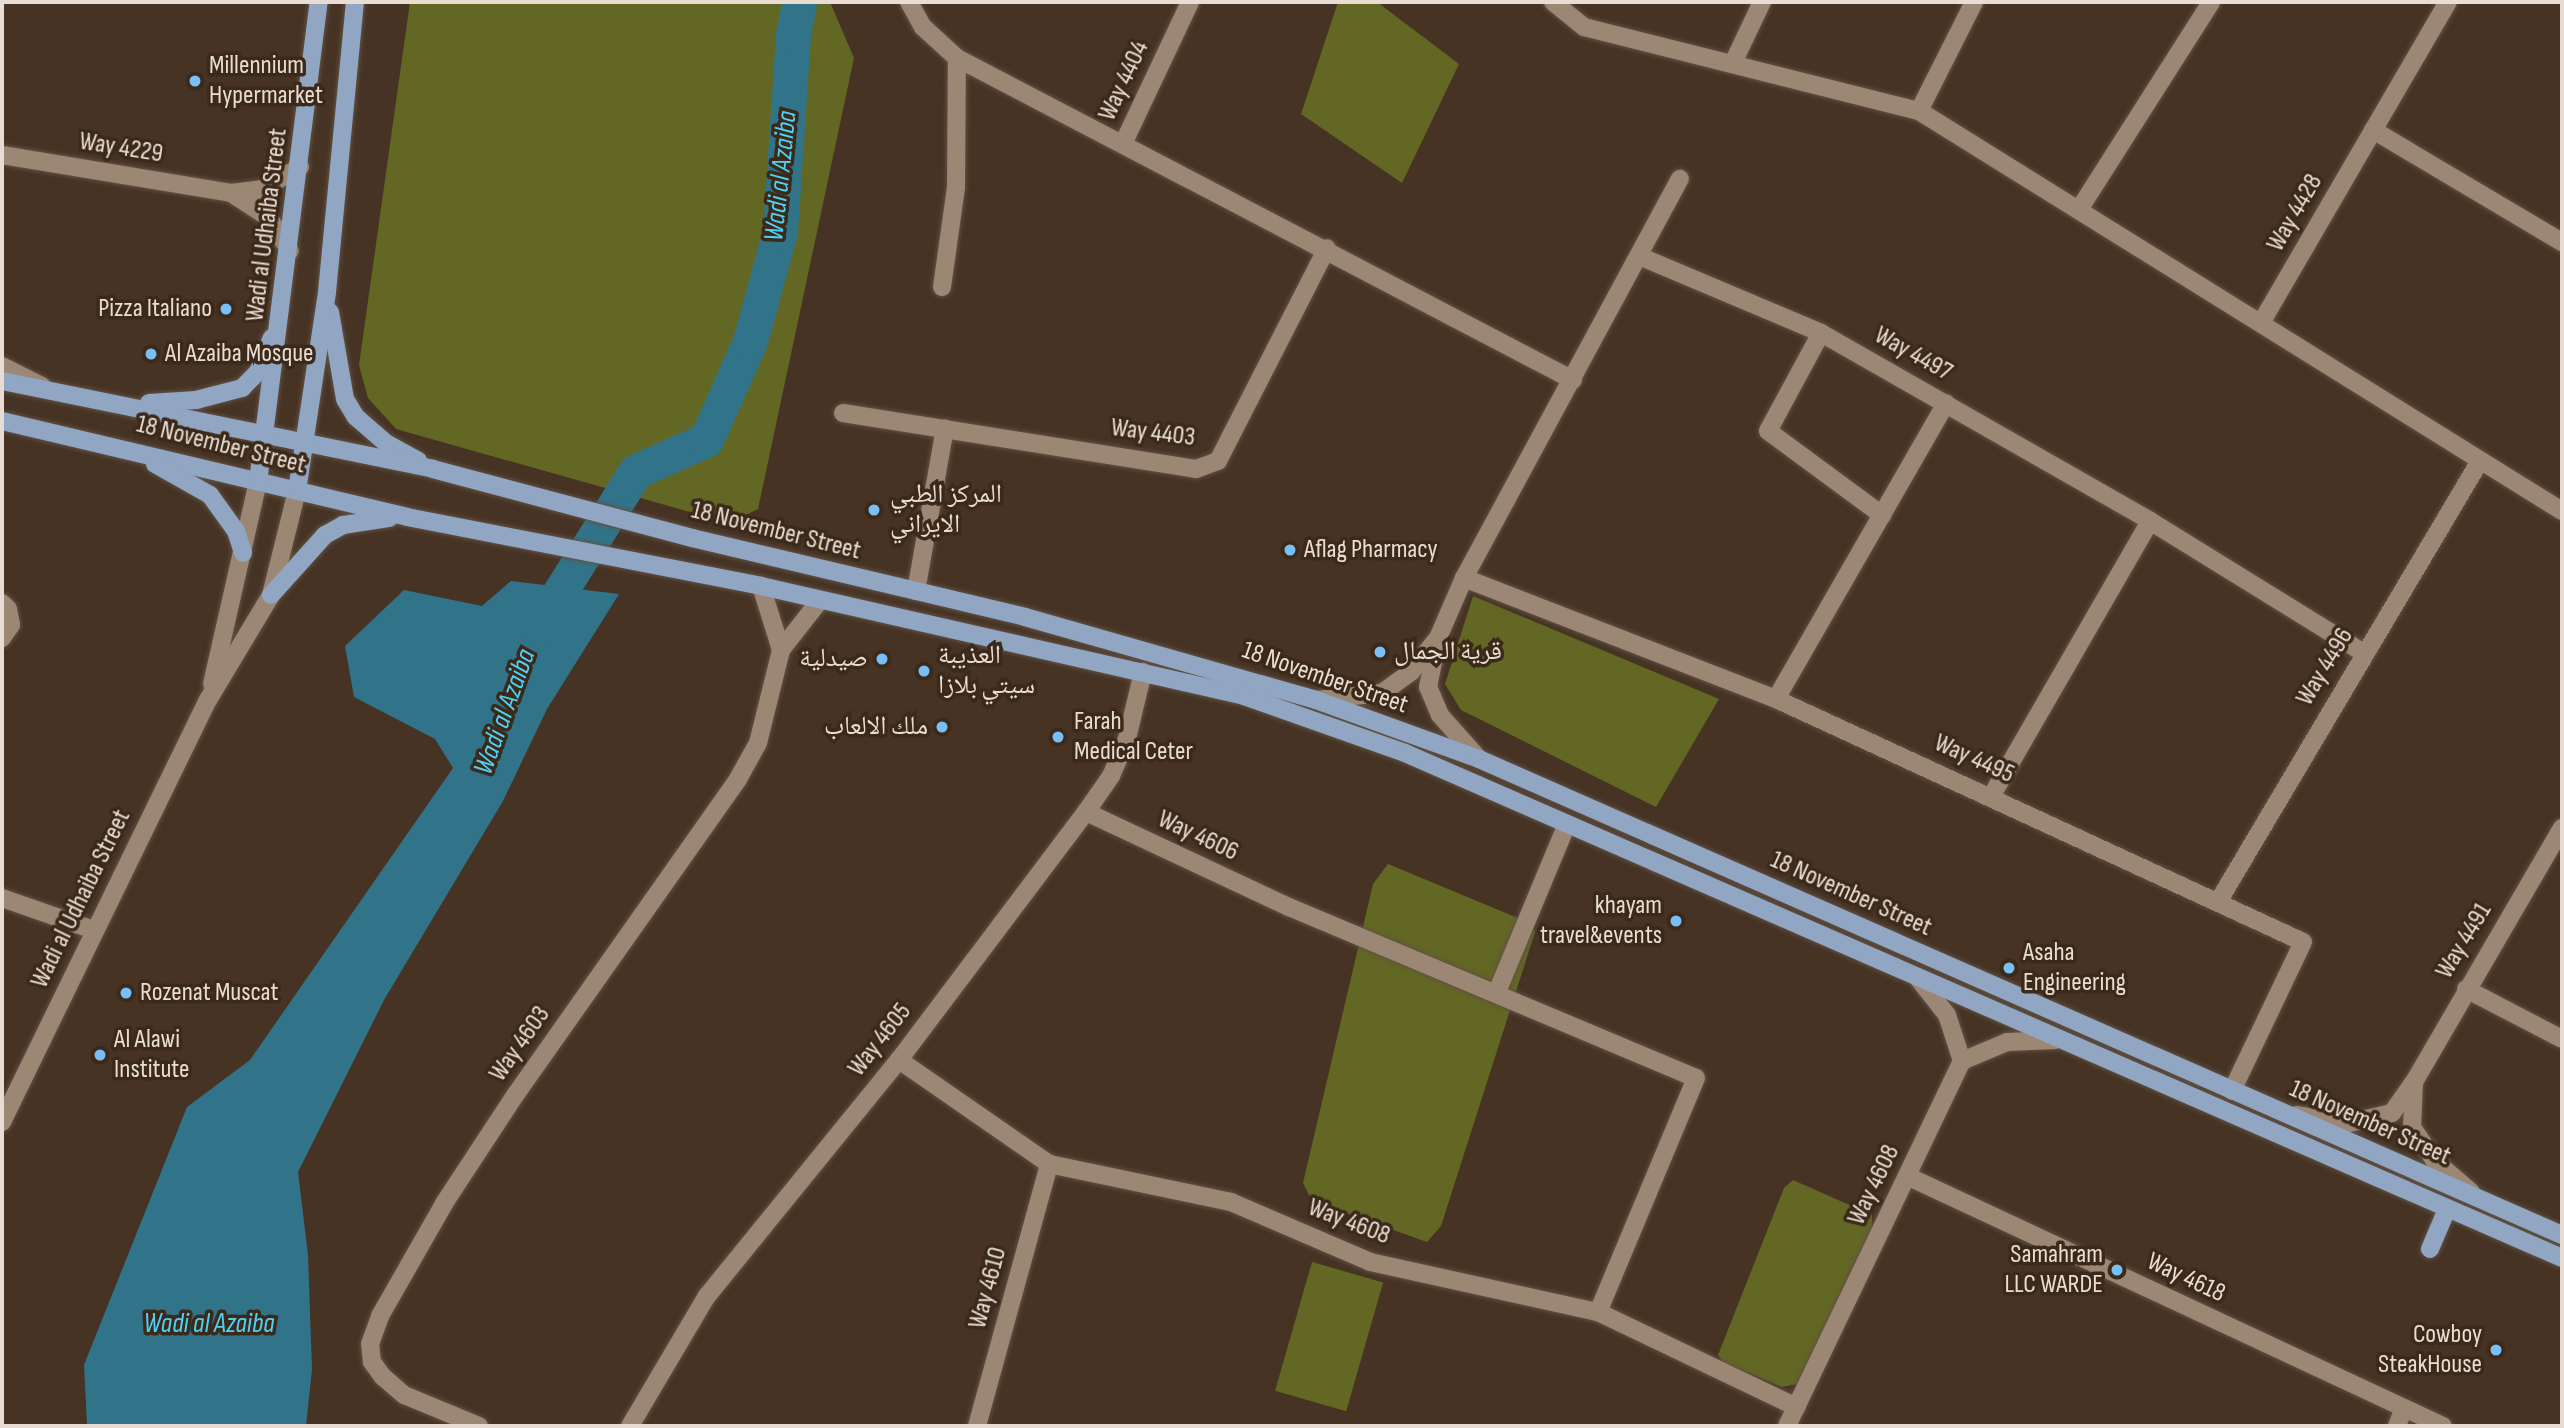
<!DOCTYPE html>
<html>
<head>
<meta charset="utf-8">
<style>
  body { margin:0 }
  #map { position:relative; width:2564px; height:1428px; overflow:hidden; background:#463324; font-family:"Sofia Sans Condensed","Noto Naskh Arabic",sans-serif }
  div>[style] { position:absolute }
  .green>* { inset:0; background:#626823; transform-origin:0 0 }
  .water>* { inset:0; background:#317489 }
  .river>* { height:35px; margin:-17.5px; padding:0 17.5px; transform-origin:17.5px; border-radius:17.5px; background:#317489 }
  .roads { filter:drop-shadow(0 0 2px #605144) drop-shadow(0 0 2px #605144) }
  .minor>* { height:18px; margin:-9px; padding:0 9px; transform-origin:9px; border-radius:9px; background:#9c8674 }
  .major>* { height:18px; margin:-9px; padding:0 9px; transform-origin:9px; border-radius:9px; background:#90a6c2 }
  .dots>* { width:19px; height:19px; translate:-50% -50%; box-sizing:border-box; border:4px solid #3b291a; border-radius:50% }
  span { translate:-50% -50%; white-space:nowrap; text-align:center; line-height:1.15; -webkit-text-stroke:7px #3b291a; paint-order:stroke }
  .poi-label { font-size:26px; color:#e9ddd3 }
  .left { translate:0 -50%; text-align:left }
  .right { translate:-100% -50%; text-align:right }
  .street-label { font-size:26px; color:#e9ddd3 }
  .water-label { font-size:28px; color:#4fd1f6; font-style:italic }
  .frame { position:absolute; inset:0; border:4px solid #e9ddd3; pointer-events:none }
</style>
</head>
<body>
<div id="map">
  <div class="green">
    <i style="clip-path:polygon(410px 2px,830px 2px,854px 58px,758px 509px,729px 523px,396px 429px,368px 398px,359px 365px)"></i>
    <i style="clip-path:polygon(1338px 2px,1377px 2px,1459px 64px,1402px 183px,1301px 114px)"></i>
    <i style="clip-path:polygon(1473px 596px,1719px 699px,1656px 807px,1461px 710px,1445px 684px)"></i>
    <i style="clip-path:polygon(1388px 864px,1525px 921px,1535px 932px,1441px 1226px,1427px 1242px,1312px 1201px,1303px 1183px,1373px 884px)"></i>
    <i style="clip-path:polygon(1793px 1180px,1872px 1215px,1872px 1227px,1797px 1384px,1782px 1387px,1723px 1362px,1718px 1355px,1784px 1188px)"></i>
    <i style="left:1312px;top:1262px;width:74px;height:134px;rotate:16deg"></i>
  </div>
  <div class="water">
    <i style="clip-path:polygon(511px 581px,619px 594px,547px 709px,503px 801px,384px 1000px,298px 1172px,308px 1255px,312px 1369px,306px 1426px,87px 1426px,84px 1365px,187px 1107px,250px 1060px,453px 768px,435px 739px,354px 697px,345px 646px,404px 590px,482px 606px)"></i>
  </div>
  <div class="river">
    <i style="left:538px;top:627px;width:184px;rotate:-57.9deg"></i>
    <i style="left:636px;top:471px;width:77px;rotate:-23.9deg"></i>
    <i style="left:706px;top:440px;width:108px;rotate:-66deg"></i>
    <i style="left:750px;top:341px;width:114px;rotate:-74.7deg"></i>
    <i style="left:780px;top:231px;width:197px;rotate:-86.2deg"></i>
    <i style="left:793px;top:34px;width:33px;rotate:-79deg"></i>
  </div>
  <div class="roads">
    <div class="minor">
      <i style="left:909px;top:2px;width:29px;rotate:61deg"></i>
      <i style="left:923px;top:27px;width:46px;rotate:42.4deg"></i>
      <i style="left:957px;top:58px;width:695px;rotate:27.6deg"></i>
      <i style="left:1553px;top:2px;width:40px;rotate:39deg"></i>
      <i style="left:1584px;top:27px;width:345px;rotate:14.1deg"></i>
      <i style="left:1919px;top:111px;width:757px;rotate:31.89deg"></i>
      <i style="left:1733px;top:63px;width:68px;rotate:-64.6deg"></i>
      <i style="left:1919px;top:111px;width:122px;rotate:-63.2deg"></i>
      <i style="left:2373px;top:130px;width:220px;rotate:30.7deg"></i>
      <i style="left:1123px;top:144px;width:157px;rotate:-64.7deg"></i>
      <i style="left:2px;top:155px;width:232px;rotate:9.4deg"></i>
      <i style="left:231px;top:193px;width:31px;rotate:-7deg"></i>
      <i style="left:262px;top:189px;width:44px;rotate:-30.1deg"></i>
      <i style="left:231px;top:193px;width:44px;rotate:33deg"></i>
      <i style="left:268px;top:217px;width:40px;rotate:57.1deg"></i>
      <i style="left:2080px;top:208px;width:244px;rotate:-57.5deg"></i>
      <i style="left:1639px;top:256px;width:198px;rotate:22.9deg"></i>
      <i style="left:1821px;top:333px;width:379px;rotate:29.7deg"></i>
      <i style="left:2150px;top:521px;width:251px;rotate:31.7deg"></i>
      <i style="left:942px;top:287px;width:101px;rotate:-82deg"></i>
      <i style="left:956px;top:187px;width:129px;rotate:-89.6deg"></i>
      <i style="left:2261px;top:323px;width:371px;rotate:-59.8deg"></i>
      <i style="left:1821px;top:333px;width:111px;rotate:118.4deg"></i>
      <i style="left:1768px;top:431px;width:142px;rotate:36.4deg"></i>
      <i style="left:2px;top:366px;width:45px;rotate:26.6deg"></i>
      <i style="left:843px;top:413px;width:357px;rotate:9deg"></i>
      <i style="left:1196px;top:469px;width:23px;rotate:-20deg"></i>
      <i style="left:1218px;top:461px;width:239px;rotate:-62.9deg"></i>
      <i style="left:1464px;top:578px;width:335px;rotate:21.2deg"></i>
      <i style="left:1776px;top:699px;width:580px;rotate:24.75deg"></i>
      <i style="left:2303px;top:942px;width:165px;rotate:115.5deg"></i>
      <i style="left:761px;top:586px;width:67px;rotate:72.6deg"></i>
      <i style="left:916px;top:591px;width:165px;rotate:-79.9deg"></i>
      <i style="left:2px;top:603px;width:8px;rotate:45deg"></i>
      <i style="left:8px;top:609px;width:16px;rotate:79deg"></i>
      <i style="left:11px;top:625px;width:16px;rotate:125deg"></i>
      <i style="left:212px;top:684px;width:207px;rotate:-77.2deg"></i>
      <i style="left:1776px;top:699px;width:341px;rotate:-60.1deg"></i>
      <i style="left:1316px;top:700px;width:66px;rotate:-6.1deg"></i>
      <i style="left:1382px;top:693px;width:36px;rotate:-36deg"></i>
      <i style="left:1411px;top:672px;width:39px;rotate:-52deg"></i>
      <i style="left:1479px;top:759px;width:59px;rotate:-131.6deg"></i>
      <i style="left:1440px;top:715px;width:30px;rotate:-113deg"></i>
      <i style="left:1428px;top:687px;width:50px;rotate:-78.5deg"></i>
      <i style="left:1438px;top:638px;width:65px;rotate:-66.6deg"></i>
      <i style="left:1464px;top:578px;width:454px;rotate:-61.6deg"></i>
      <i style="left:1992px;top:795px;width:316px;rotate:-60deg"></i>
      <i style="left:1086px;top:812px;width:224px;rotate:25.1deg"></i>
      <i style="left:1289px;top:907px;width:441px;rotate:22.8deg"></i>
      <i style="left:1696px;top:1078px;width:254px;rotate:112.7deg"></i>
      <i style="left:2px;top:898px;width:97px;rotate:19.2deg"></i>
      <i style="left:2218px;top:902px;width:513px;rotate:-59.29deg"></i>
      <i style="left:1917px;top:977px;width:48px;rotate:51.7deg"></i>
      <i style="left:1947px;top:1015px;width:48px;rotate:71.9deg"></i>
      <i style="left:2466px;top:989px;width:108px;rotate:27.5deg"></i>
      <i style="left:1497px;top:992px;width:182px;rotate:-67.4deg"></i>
      <i style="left:899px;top:1060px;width:183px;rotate:34.7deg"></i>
      <i style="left:1049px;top:1164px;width:186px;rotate:11.8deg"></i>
      <i style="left:1231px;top:1202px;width:151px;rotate:23.3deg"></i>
      <i style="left:1370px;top:1262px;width:233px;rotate:12.4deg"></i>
      <i style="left:1598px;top:1312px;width:220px;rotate:25.6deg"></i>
      <i style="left:2414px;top:1082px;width:294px;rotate:-59.8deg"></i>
      <i style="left:2296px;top:1115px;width:54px;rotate:8.6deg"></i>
      <i style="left:2349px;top:1123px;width:44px;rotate:-13.1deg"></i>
      <i style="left:2392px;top:1113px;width:38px;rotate:-55deg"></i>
      <i style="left:2414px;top:1082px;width:45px;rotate:92.5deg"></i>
      <i style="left:2412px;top:1127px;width:40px;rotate:56deg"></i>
      <i style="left:2434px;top:1160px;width:49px;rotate:40.9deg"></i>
      <i style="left:2px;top:1122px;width:470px;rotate:-64deg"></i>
      <i style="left:208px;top:700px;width:122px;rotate:-59deg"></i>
      <i style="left:271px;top:595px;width:107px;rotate:-76deg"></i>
      <i style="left:1907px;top:1176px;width:591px;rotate:25.01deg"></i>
      <i style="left:479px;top:1426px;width:81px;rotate:-157.5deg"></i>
      <i style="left:404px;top:1395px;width:28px;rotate:-139deg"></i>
      <i style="left:383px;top:1377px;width:19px;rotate:-126deg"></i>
      <i style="left:372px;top:1362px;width:18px;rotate:-96deg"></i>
      <i style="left:370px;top:1344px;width:30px;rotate:-70deg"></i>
      <i style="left:380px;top:1316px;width:131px;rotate:-60.3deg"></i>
      <i style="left:445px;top:1202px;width:129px;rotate:-56.7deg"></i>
      <i style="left:516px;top:1094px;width:385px;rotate:-54.8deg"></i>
      <i style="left:738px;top:779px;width:41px;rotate:-60.9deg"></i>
      <i style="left:758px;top:743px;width:96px;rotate:-76.1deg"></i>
      <i style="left:781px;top:650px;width:63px;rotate:-52deg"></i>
      <i style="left:630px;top:1426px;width:151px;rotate:-59.4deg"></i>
      <i style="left:707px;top:1296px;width:304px;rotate:-50.9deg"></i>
      <i style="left:899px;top:1060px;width:311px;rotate:-53deg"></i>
      <i style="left:1086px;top:812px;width:44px;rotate:-55.2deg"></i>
      <i style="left:1111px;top:776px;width:40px;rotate:-66.6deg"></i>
      <i style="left:1127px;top:739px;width:69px;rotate:-76.6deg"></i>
      <i style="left:977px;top:1426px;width:272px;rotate:-74.6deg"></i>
      <i style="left:1787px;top:1426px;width:405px;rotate:-64.4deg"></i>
      <i style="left:1962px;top:1061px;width:49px;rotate:-22.9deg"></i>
      <i style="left:2007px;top:1042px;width:49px;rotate:-2.3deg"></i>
      <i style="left:2397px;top:1426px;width:19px;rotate:-69deg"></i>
    </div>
    <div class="major">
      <i style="left:330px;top:312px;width:88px;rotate:80.2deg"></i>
      <i style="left:345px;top:399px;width:21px;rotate:59deg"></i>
      <i style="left:356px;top:417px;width:40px;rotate:41deg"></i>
      <i style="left:386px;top:443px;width:37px;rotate:29deg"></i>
      <i style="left:2px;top:381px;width:440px;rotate:11.5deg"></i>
      <i style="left:433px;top:469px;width:268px;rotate:14.9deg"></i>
      <i style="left:692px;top:538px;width:342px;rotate:13.3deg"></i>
      <i style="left:1025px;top:617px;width:303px;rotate:15.9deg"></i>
      <i style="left:1316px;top:700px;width:173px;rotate:19.9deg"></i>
      <i style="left:1479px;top:759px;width:1183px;rotate:23.73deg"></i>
      <i style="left:149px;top:403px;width:47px;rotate:-3.7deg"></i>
      <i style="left:196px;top:400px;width:48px;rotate:-14.6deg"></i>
      <i style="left:242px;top:388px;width:23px;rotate:-45deg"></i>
      <i style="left:258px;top:372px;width:37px;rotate:-68deg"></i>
      <i style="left:2px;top:421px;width:416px;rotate:13.3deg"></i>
      <i style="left:407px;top:517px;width:361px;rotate:11deg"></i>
      <i style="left:761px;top:586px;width:495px;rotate:12.8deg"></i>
      <i style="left:1244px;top:696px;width:171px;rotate:19.5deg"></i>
      <i style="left:1405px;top:753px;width:1262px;rotate:23.58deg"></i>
      <i style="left:155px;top:464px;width:63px;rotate:29.4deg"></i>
      <i style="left:210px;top:495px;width:44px;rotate:54.2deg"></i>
      <i style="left:236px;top:531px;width:23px;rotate:72deg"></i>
      <i style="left:258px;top:482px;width:484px;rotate:-82.8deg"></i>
      <i style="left:297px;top:491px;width:201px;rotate:-81.4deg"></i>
      <i style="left:327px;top:292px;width:291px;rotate:-84.5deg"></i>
      <i style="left:271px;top:595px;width:81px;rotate:-48deg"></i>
      <i style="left:325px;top:535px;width:21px;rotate:-29deg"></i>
      <i style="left:343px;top:525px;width:47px;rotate:-8.7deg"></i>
      <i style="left:2430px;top:1249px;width:43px;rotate:-67deg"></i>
    </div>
  </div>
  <div class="dots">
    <i style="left:195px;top:81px;background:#78bff8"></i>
    <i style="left:226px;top:309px;background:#78bff8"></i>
    <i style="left:151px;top:354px;background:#78bff8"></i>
    <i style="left:874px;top:510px;background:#78bff8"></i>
    <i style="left:1290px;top:550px;background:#78bff8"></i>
    <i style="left:1380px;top:652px;background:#78bff8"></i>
    <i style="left:882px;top:659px;background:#78bff8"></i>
    <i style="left:924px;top:671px;background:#78bff8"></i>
    <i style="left:942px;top:727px;background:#78bff8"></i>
    <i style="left:1058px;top:737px;background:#78bff8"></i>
    <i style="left:1676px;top:921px;background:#78bff8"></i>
    <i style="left:2009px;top:968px;background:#78bff8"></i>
    <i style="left:126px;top:993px;background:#78bff8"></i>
    <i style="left:100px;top:1055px;background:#78bff8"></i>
    <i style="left:2117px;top:1270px;background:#78bff8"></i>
    <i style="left:2496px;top:1350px;background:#78bff8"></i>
  </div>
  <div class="poi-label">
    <span class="left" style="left:209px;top:81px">Millennium<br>Hypermarket</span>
    <span class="right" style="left:212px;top:309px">Pizza Italiano</span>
    <span class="left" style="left:165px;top:354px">Al Azaiba Mosque</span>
    <span class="left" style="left:890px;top:510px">المركز الطبي<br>الايراني</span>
    <span class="left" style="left:1304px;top:550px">Aflag Pharmacy</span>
    <span class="left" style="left:1394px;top:652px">قرية الجمال</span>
    <span class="left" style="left:938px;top:671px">العذيبة<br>سيتي بلازا</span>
    <span class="right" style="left:868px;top:659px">صيدلية</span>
    <span class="left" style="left:1074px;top:737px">Farah<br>Medical Ceter</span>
    <span class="right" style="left:928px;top:727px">ملك الالعاب</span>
    <span class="right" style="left:1662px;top:921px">khayam<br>travel&amp;events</span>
    <span class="left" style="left:2023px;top:968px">Asaha<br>Engineering</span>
    <span class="left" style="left:140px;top:993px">Rozenat Muscat</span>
    <span class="left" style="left:114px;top:1055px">Al Alawi<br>Institute</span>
    <span class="right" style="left:2103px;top:1270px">Samahram<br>LLC WARDE</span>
    <span class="right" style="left:2482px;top:1350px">Cowboy<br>SteakHouse</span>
  </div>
  <div class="street-label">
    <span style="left:1124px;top:81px;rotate:-65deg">Way 4404</span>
    <span style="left:121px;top:148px;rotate:9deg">Way 4229</span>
    <span style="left:2295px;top:213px;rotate:-60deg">Way 4428</span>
    <span style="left:267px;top:225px;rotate:-83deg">Wadi al Udhaiba Street</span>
    <span style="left:1913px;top:354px;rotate:29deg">Way 4497</span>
    <span style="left:1153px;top:433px;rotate:7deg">Way 4403</span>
    <span style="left:221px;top:445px;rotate:14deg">18 November Street</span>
    <span style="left:776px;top:531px;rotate:14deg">18 November Street</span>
    <span style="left:2325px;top:667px;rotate:-59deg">Way 4496</span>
    <span style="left:1325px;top:678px;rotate:19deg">18 November Street</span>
    <span style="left:1974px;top:759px;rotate:24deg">Way 4495</span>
    <span style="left:1198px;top:836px;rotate:25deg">Way 4606</span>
    <span style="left:1851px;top:894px;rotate:24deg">18 November Street</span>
    <span style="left:81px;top:899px;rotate:-64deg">Wadi al Udhaiba Street</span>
    <span style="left:2464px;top:941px;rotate:-59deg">Way 4491</span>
    <span style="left:880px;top:1040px;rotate:-52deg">Way 4605</span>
    <span style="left:520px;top:1044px;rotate:-55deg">Way 4603</span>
    <span style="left:2370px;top:1123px;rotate:24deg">18 November Street</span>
    <span style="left:1874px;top:1185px;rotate:-64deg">Way 4608</span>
    <span style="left:1349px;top:1222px;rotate:21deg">Way 4608</span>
    <span style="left:2186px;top:1278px;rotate:25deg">Way 4618</span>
    <span style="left:988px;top:1288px;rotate:-75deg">Way 4610</span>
  </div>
  <div class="water-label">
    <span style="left:781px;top:176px;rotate:-84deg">Wadi al Azaiba</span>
    <span style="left:505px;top:712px;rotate:-70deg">Wadi al Azaiba</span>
    <span style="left:209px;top:1324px">Wadi al Azaiba</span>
  </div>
  <div class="frame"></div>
</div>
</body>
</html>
